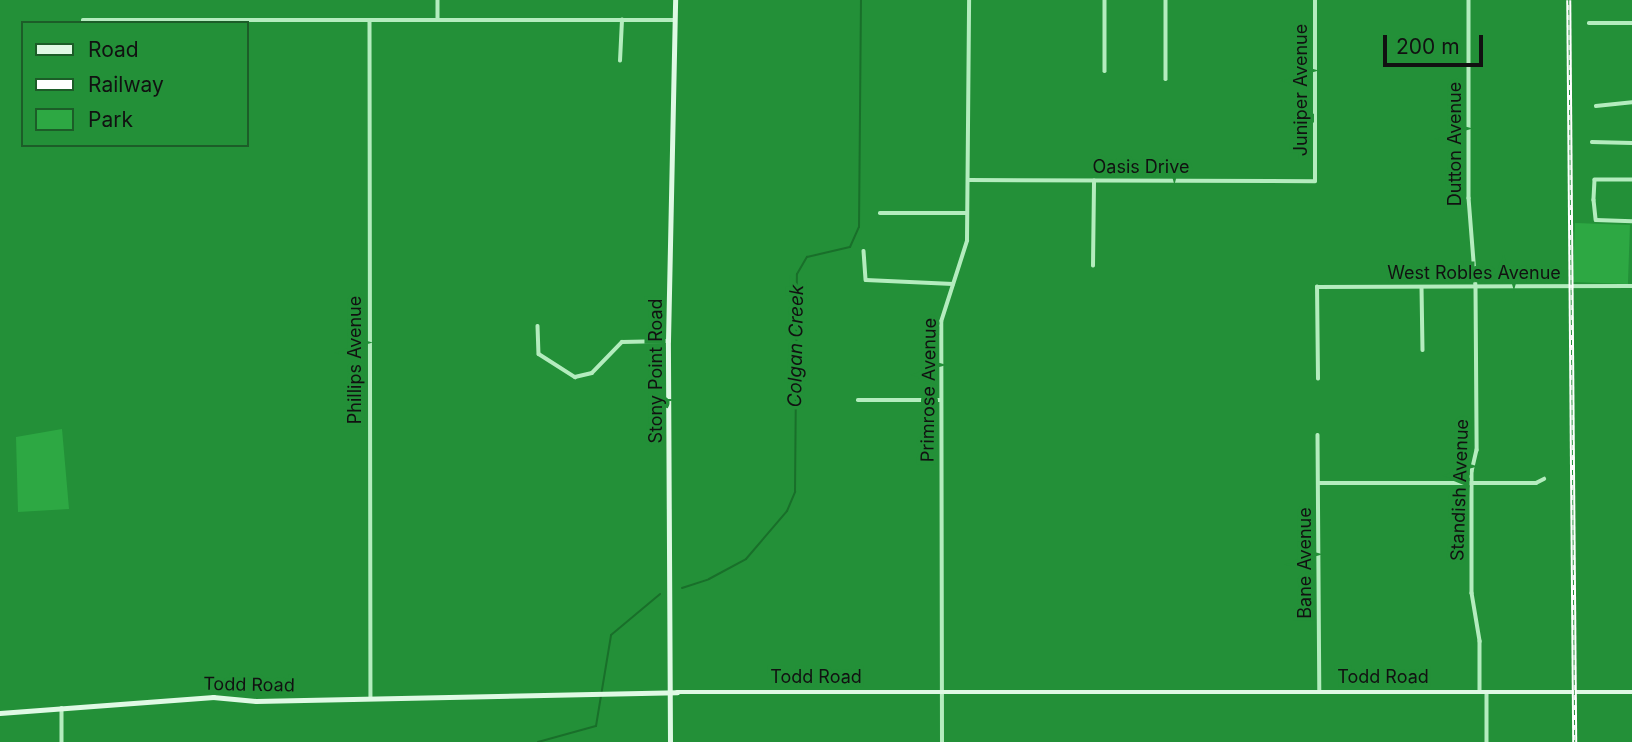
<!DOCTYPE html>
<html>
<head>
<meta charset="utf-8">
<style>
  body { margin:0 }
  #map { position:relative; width:1632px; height:742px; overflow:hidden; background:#239038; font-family:Inter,sans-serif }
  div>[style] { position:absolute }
  .green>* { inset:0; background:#2da843; transform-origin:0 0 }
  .stream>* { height:2px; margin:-1px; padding:0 1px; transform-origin:1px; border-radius:1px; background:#196f2a }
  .minor>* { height:3.5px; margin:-1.75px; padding:0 1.75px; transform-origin:1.75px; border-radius:1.75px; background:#b4ecbe }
  .secondary>* { height:4.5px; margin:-2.25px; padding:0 2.25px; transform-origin:2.25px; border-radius:2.25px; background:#dff9e4 }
  .rail>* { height:4.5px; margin-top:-2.25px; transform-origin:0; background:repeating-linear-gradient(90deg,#239038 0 5px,#fff 0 10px); box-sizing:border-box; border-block:2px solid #fff }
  span { translate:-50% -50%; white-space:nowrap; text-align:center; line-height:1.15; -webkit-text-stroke:7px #239038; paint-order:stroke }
  .street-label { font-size:18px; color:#111 }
  .water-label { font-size:19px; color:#111; font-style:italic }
  .legend { position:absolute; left:21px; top:21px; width:228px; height:126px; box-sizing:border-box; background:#239038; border:2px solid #1c5d28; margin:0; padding:9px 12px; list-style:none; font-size:21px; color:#111 }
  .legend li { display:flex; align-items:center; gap:14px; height:35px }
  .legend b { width:35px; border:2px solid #1c5d28 }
  .scale { position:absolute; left:1383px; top:35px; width:100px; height:32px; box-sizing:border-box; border:4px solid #111; border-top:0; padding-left:9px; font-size:21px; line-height:24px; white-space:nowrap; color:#111; -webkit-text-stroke:5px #239038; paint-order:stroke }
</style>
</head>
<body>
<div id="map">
  <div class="green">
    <i style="left:1575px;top:223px;width:55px;height:59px;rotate:2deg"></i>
    <i style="clip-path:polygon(62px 429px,69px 509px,18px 512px,16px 437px)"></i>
  </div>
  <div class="stream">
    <i style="left:682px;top:588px;width:28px;rotate:-18deg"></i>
    <i style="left:709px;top:579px;width:42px;rotate:-28.4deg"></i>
    <i style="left:746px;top:559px;width:63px;rotate:-49.5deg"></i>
    <i style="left:787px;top:511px;width:21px;rotate:-67deg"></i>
    <i style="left:795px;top:492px;width:218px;rotate:-89.5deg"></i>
    <i style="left:797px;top:274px;width:20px;rotate:-60deg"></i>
    <i style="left:807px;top:257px;width:44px;rotate:-13.1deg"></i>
    <i style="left:850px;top:247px;width:22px;rotate:-66deg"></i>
    <i style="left:859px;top:227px;width:227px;rotate:-89.5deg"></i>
    <i style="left:538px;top:742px;width:60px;rotate:-15.4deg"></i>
    <i style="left:596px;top:726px;width:92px;rotate:-80.6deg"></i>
    <i style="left:611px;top:635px;width:64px;rotate:-39.9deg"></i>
  </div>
  <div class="minor">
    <i style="left:438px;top:0;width:20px;rotate:90deg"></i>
    <i style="left:1105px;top:0;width:71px;rotate:90deg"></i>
    <i style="left:1166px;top:0;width:79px;rotate:90deg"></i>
    <i style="left:1469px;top:0;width:198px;rotate:90deg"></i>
    <i style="left:1469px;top:198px;width:89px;rotate:85.5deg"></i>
    <i style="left:1476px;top:287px;width:163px;rotate:89.6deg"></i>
    <i style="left:1477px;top:450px;width:22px;rotate:103deg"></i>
    <i style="left:1472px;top:471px;width:122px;rotate:90deg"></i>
    <i style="left:1472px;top:593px;width:49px;rotate:80.5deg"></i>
    <i style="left:1480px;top:641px;width:51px;rotate:90deg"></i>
    <i style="left:83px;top:20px;width:592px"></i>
    <i style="left:370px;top:20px;width:679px;rotate:89.92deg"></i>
    <i style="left:1589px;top:23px;width:43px"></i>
    <i style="left:620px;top:61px;width:41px;rotate:-87.2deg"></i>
    <i style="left:1596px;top:106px;width:36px;rotate:-6deg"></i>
    <i style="left:1592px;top:142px;width:40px;rotate:1.4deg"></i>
    <i style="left:968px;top:180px;width:347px;rotate:0.2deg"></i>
    <i style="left:1315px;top:181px;width:181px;rotate:-90deg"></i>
    <i style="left:1632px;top:180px;width:37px;rotate:180deg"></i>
    <i style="left:1595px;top:180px;width:20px;rotate:93deg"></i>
    <i style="left:1594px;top:200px;width:20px;rotate:84deg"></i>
    <i style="left:1596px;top:220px;width:36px;rotate:2deg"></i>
    <i style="left:880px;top:213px;width:87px"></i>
    <i style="left:864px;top:251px;width:29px;rotate:86deg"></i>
    <i style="left:866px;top:280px;width:87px;rotate:2.6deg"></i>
    <i style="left:1093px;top:266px;width:85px;rotate:-89.3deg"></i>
    <i style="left:1422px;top:287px;width:63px;rotate:89.1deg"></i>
    <i style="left:538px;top:326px;width:28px;rotate:88deg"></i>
    <i style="left:539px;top:354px;width:43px;rotate:32.6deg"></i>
    <i style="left:575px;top:377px;width:17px;rotate:-13deg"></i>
    <i style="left:592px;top:373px;width:43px;rotate:-45.9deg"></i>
    <i style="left:622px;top:342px;width:45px;rotate:-1.3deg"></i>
    <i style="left:1318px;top:379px;width:92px;rotate:-90.6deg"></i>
    <i style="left:1317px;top:287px;width:315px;rotate:-0.2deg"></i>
    <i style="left:858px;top:400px;width:83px"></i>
    <i style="left:1318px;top:435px;width:256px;rotate:89.6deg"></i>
    <i style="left:1319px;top:483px;width:217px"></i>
    <i style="left:1536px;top:483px;width:9px;rotate:-27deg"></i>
    <i style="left:1487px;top:692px;width:50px;rotate:90deg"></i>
    <i style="left:62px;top:708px;width:34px;rotate:90deg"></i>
    <i style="left:942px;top:742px;width:420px;rotate:-90.1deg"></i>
    <i style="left:941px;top:322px;width:85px;rotate:-72.2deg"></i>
    <i style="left:967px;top:241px;width:241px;rotate:-89.5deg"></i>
  </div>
  <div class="secondary">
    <i style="left:0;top:713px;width:214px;rotate:-4.3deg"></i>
    <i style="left:213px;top:697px;width:43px;rotate:5.3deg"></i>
    <i style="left:256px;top:701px;width:421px;rotate:-1.2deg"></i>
    <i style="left:677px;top:692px;width:955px"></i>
    <i style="left:670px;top:742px;width:401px;rotate:-90.3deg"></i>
    <i style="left:668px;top:341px;width:341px;rotate:-88.8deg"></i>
  </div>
  <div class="rail">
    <i style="left:1569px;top:0;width:742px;rotate:89.54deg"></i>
  </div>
  <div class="street-label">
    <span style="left:1301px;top:90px;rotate:-90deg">Juniper Avenue</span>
    <span style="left:1455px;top:144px;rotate:-90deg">Dutton Avenue</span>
    <span style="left:1141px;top:167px">Oasis Drive</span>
    <span style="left:1474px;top:273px">West Robles Avenue</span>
    <span style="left:355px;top:360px;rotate:-90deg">Phillips Avenue</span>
    <span style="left:656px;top:371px;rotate:-90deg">Stony Point Road</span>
    <span style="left:929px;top:390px;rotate:-89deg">Primrose Avenue</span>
    <span style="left:1460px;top:490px;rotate:-88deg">Standish Avenue</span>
    <span style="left:1305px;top:563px;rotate:-90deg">Bane Avenue</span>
    <span style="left:816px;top:677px">Todd Road</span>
    <span style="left:1383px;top:677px">Todd Road</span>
    <span style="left:249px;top:685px;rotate:1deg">Todd Road</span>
  </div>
  <div class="water-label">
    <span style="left:796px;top:346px;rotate:-89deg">Colgan Creek</span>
  </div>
  <ul class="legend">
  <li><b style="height:9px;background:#dff9e4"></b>Road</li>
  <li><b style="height:9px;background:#fff"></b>Railway</li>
  <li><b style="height:19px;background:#2da843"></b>Park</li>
  </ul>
  <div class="scale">200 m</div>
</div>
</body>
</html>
